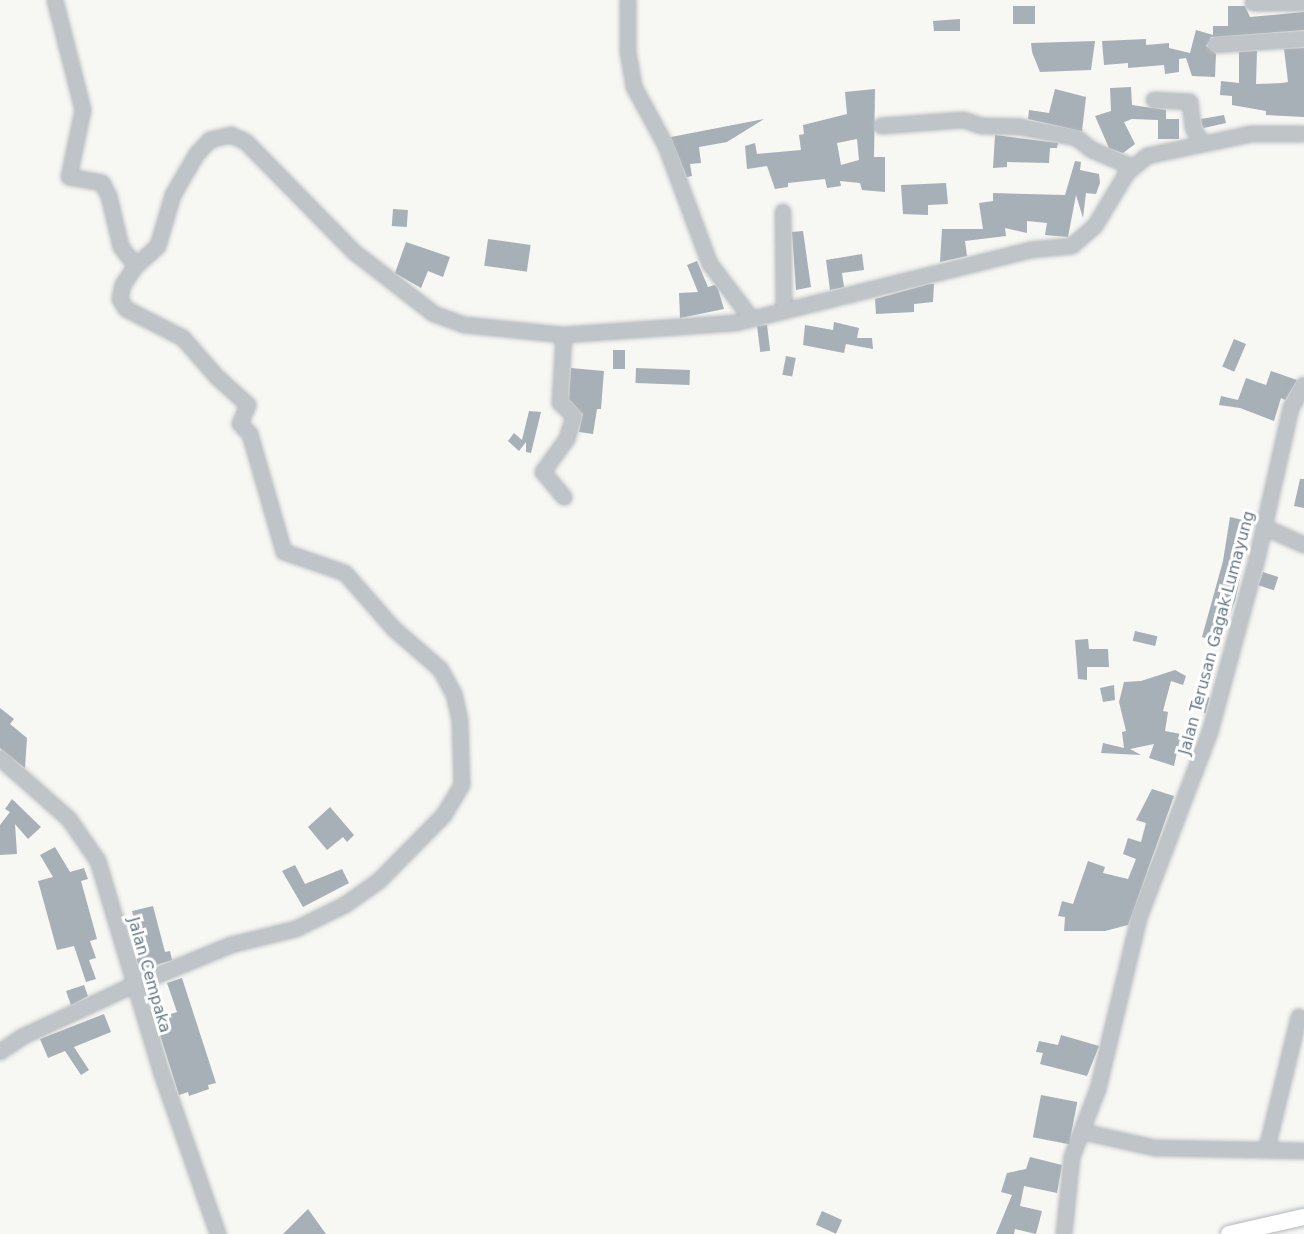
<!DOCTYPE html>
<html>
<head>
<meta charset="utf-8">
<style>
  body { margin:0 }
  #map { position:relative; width:1304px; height:1234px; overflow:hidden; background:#f7f7f4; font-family:"DejaVu Sans",sans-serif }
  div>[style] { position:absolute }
  .building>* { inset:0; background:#a7b0b6; transform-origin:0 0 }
  .roads { filter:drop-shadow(0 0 2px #b3b8bc) drop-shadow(0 0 2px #b3b8bc) }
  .minor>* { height:14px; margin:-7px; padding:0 7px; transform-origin:7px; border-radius:7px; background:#bfc4c8 }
  .major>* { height:16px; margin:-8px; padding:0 8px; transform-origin:8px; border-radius:8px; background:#fff }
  span { translate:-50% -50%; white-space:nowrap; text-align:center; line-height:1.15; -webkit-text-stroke:6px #fff; paint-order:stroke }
  .street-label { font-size:16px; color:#657986 }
</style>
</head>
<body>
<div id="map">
  <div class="building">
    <i style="left:1013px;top:6px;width:22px;height:18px"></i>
    <i style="clip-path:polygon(1228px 6px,1245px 6px,1250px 17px,1304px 12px,1304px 30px,1211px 37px,1206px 46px,1216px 54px,1215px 77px,1192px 76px,1186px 58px,1179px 59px,1179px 72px,1165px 74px,1164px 65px,1128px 68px,1128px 63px,1104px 65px,1102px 41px,1146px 39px,1146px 45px,1169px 43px,1169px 48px,1190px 53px,1196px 30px,1213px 35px,1213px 26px,1228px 26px)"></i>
    <i style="clip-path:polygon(960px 19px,960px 31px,934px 31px,933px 21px)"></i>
    <i style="clip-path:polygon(1095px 41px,1091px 70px,1040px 72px,1032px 52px,1031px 43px)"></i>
    <i style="clip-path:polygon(1304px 48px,1304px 117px,1266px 115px,1266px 111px,1232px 105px,1232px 96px,1220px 95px,1221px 81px,1239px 83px,1239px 52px,1257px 51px,1256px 84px,1282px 83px,1288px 82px,1284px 49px)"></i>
    <i style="clip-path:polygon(1131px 87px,1132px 105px,1166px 110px,1166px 119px,1179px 119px,1179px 139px,1158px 139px,1158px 120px,1132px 119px,1124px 122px,1135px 144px,1123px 153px,1109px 148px,1095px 116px,1111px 111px,1110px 88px)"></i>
    <i style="clip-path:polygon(evenodd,875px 89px,874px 157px,885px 157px,885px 192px,862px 190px,860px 183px,840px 181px,841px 186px,827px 188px,825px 179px,788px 183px,788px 187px,775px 189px,767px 166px,747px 169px,745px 146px,755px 143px,757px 154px,801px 150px,799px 135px,804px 134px,803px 125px,847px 114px,845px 92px,875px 89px,857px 139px,859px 160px,841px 165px,837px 143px,857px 139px)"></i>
    <i style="clip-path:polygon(1055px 89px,1086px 97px,1082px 131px,1028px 119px,1029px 110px,1049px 113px)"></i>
    <i style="clip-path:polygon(1224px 115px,1226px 123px,1204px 128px,1202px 125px,1201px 119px)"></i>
    <i style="clip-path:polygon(764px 119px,727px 142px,699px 147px,701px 163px,690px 164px,692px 176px,687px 177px,671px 137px)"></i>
    <i style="clip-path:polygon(995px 135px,1058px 143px,1057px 148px,1050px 148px,1049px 163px,1007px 162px,1007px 167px,993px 168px)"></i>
    <i style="clip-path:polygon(1075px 161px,1081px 162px,1080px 170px,1099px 174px,1100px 183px,1096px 194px,1086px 193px,1083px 218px,1076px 195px,1068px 237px,1045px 235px,1047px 223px,1027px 221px,1027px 233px,1005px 228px,1006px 236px,965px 241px,967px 256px,940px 262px,942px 229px,983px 229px,979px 203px,993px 201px,993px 193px,1065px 195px)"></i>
    <i style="clip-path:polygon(946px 183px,948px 204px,928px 205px,928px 215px,903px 214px,901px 185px)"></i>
    <i style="left:393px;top:209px;width:15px;height:17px;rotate:4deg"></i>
    <i style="clip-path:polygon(803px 231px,811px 287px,796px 290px,792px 232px)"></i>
    <i style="left:488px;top:239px;width:43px;height:27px;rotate:8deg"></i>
    <i style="clip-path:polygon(406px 242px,450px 257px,443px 277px,428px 271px,421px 288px,395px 273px)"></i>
    <i style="clip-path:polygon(862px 254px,864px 270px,842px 273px,844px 287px,830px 290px,826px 260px)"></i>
    <i style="clip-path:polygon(697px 261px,708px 287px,715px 285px,718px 289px,724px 309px,680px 318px,679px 293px,698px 292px,687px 265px)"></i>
    <i style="clip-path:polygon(930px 284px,934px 284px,933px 302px,914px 304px,914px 312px,876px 314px,875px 299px)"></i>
    <i style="clip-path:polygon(834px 322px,859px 328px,857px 338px,872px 338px,873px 349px,846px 344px,844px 353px,803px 345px,805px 325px,833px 330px)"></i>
    <i style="left:767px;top:325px;width:26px;height:10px;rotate:83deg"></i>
    <i style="left:1234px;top:339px;width:13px;height:30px;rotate:23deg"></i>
    <i style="left:613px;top:350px;width:12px;height:19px"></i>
    <i style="left:786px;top:356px;width:10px;height:19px;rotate:11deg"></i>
    <i style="clip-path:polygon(571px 368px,604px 371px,601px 409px,597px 409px,593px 434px,579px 432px,583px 414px,569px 399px)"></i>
    <i style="left:636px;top:368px;width:54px;height:15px;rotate:2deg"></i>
    <i style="clip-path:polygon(1271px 371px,1297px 380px,1285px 400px,1281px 398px,1274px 421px,1240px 408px,1219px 405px,1221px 396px,1238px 400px,1246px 378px,1266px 385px)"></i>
    <i style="clip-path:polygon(529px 411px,541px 412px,531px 453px,526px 452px,526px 442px,519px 451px,508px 441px,514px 433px,522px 440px)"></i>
    <i style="clip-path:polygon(1300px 479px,1304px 479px,1304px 508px,1294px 506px)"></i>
    <i style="clip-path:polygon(1230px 517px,1247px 521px,1241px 549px,1246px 550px,1235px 601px,1219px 643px,1202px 637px,1223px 561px)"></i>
    <i style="left:1263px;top:572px;width:16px;height:14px;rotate:18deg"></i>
    <i style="left:1135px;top:631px;width:23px;height:10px;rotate:13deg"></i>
    <i style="clip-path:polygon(1088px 639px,1089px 649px,1108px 649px,1109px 667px,1087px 667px,1087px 680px,1078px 679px,1075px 640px)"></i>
    <i style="clip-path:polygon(1175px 670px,1186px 676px,1183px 685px,1171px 681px,1163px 711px,1168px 712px,1165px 731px,1181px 734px,1174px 766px,1149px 758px,1154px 744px,1130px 749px,1141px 755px,1101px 753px,1103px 743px,1124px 748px,1122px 732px,1126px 731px,1119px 702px,1124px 682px,1141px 681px)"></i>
    <i style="clip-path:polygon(1114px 685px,1115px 700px,1103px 702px,1100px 688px)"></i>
    <i style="left:1199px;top:695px;width:11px;height:16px;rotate:15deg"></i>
    <i style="clip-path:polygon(0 708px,14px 719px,10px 724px,27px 738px,25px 768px,0 748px)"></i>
    <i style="clip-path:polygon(1152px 789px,1174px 796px,1128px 925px,1105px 931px,1064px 931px,1065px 917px,1058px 916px,1062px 901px,1073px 904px,1088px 861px,1105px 867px,1103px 873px,1128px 879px,1136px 859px,1123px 854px,1128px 838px,1141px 842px,1146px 823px,1136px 820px)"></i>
    <i style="clip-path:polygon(12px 799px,41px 827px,28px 839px,15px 824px,17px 854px,0 855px,0 825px,10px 812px,5px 809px)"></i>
    <i style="clip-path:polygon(330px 807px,354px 835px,347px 842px,343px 837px,327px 850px,308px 827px)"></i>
    <i style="clip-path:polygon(55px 847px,70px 872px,84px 868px,88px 879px,81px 881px,97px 939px,90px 941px,96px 958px,89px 960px,96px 979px,86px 982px,74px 946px,57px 950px,38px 881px,53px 877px,40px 855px)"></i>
    <i style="clip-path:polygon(295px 865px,305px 884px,342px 869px,349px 883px,303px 907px,282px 871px)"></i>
    <i style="clip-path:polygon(153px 906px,165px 952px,170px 951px,172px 960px,140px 970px,133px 946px,140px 944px,132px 911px)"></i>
    <i style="clip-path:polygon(182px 978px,216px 1083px,208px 1085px,209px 1089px,189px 1096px,188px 1092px,179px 1095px,155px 1019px,177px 1012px,167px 983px)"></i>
    <i style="clip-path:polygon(84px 985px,88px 996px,71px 1005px,66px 991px)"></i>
    <i style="clip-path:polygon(104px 1014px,111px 1032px,74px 1047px,89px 1070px,81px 1075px,65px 1051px,48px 1058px,40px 1039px)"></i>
    <i style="clip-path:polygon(1061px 1035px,1099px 1046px,1087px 1076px,1040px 1064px,1043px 1053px,1036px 1052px,1039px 1041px,1058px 1045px)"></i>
    <i style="left:1041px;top:1095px;width:37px;height:43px;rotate:11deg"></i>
    <i style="clip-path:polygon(1030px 1157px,1062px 1165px,1057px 1193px,1024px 1186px,1020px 1206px,1042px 1211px,1036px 1234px,1015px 1229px,1014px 1234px,996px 1234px,1012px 1195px,1001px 1192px,1007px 1173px,1026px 1169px)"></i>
    <i style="clip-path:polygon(308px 1209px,326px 1234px,283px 1234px)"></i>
    <i style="left:822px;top:1211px;width:22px;height:15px;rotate:24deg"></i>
  </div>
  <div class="roads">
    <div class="minor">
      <i style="left:55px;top:0;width:114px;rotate:75.7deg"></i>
      <i style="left:83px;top:110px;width:68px;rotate:101.8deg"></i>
      <i style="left:69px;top:177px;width:34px;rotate:10deg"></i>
      <i style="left:102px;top:183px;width:15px;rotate:62deg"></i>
      <i style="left:109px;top:196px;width:52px;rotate:76.8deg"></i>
      <i style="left:121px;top:247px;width:24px;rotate:52deg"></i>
      <i style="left:628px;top:0;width:52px;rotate:90deg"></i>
      <i style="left:628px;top:52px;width:36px;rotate:80deg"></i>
      <i style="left:634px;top:87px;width:67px;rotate:61.5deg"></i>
      <i style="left:666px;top:146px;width:126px;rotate:69.6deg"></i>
      <i style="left:710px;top:264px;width:68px;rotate:52.8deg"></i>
      <i style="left:1253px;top:3px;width:51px"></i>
      <i style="left:1215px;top:45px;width:89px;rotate:-3.9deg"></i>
      <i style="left:1154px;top:100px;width:36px;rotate:3deg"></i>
      <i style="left:1190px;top:102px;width:26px;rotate:83deg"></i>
      <i style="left:1193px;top:128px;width:17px;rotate:59deg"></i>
      <i style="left:881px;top:126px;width:83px;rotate:-4.1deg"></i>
      <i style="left:964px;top:120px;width:18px;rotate:19deg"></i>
      <i style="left:981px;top:126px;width:39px;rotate:1deg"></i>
      <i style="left:1020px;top:127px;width:58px;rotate:10.9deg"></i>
      <i style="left:1077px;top:138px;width:19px;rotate:39deg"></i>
      <i style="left:1092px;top:150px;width:43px;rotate:23deg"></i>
      <i style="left:783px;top:212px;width:99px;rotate:89.4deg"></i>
      <i style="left:564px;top:335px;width:68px;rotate:93.4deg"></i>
      <i style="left:560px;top:403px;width:19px;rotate:43deg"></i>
      <i style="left:574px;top:416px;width:24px;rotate:107deg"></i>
      <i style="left:567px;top:439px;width:41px;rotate:126deg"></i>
      <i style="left:543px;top:472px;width:33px;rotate:50deg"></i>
      <i style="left:1264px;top:527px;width:44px;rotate:24.2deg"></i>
      <i style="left:0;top:758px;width:92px;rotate:41.5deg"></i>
      <i style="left:69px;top:819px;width:51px;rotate:55.4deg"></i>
      <i style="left:98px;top:861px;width:222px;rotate:73.3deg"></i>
      <i style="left:162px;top:1074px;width:170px;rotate:70.7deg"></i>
      <i style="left:0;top:1052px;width:27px;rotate:-34deg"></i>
      <i style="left:22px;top:1037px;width:123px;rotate:-24.9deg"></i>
      <i style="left:134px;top:985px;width:105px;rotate:-22.4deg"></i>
      <i style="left:231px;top:945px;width:67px;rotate:-13.8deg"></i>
      <i style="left:296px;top:929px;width:55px;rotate:-26.1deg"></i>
      <i style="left:345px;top:905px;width:42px;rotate:-35.2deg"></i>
      <i style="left:379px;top:881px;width:93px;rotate:-45.4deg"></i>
      <i style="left:444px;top:815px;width:35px;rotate:-59deg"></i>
      <i style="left:462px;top:785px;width:65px;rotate:-91.8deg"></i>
      <i style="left:460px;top:720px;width:27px;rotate:-103deg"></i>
      <i style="left:454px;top:694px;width:29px;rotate:-119deg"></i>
      <i style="left:440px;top:669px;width:61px;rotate:-139deg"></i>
      <i style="left:394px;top:629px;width:74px;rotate:-131.2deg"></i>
      <i style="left:345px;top:573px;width:65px;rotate:-161deg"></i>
      <i style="left:284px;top:552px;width:123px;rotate:-106.1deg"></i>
      <i style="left:250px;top:434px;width:14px;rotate:-135deg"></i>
      <i style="left:240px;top:424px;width:21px;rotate:-67deg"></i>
      <i style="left:248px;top:405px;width:42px;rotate:-137.9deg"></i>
      <i style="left:217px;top:377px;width:52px;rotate:-131.1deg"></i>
      <i style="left:183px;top:338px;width:64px;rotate:-153deg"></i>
      <i style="left:126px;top:309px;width:12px;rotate:-121deg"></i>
      <i style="left:120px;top:299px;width:14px;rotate:-78deg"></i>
      <i style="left:123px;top:285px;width:23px;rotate:-56deg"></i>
      <i style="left:136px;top:266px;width:30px;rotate:-42deg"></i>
      <i style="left:158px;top:246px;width:53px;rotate:-73.6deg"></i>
      <i style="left:173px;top:195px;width:48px;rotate:-59.7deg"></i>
      <i style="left:197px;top:154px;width:19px;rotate:-47deg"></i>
      <i style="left:210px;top:140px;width:22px;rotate:-13deg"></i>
      <i style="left:231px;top:135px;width:17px;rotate:25deg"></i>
      <i style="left:246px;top:142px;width:154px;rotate:45.5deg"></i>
      <i style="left:354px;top:252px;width:101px;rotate:37.8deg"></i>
      <i style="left:434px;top:314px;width:33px;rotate:20deg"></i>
      <i style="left:465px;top:325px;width:100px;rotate:5.8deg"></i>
      <i style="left:564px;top:335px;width:172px;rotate:-4deg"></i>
      <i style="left:736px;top:323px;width:303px;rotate:-13.9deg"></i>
      <i style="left:1030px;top:250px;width:42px;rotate:-5.4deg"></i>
      <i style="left:1072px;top:246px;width:30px;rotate:-41deg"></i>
      <i style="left:1095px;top:226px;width:62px;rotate:-58.9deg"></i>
      <i style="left:1127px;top:173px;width:26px;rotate:-40deg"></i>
      <i style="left:1147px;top:156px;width:106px;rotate:-11.9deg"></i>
      <i style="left:1251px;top:134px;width:53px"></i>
      <i style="left:1083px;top:1132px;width:74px;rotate:12.5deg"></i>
      <i style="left:1155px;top:1148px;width:149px;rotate:1.2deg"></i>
      <i style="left:1267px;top:1148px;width:135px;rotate:-76.3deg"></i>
      <i style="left:1064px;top:1234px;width:77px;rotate:-84.1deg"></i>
      <i style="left:1072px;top:1157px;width:73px;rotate:-69.1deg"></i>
      <i style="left:1098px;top:1089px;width:176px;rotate:-76.5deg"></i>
      <i style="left:1139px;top:918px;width:199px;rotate:-69.1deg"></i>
      <i style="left:1210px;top:732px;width:179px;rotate:-74.8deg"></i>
      <i style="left:1257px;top:559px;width:155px;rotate:-77.3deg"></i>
      <i style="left:1291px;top:408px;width:26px;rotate:-61deg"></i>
    </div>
    <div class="major">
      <i style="left:1229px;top:1234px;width:77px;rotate:-12.8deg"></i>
    </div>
  </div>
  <div class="street-label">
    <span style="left:1217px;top:633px;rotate:-75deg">Jalan Terusan Gagak Lumayung</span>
    <span style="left:149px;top:975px;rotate:74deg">Jalan Cempaka</span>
  </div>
</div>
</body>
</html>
